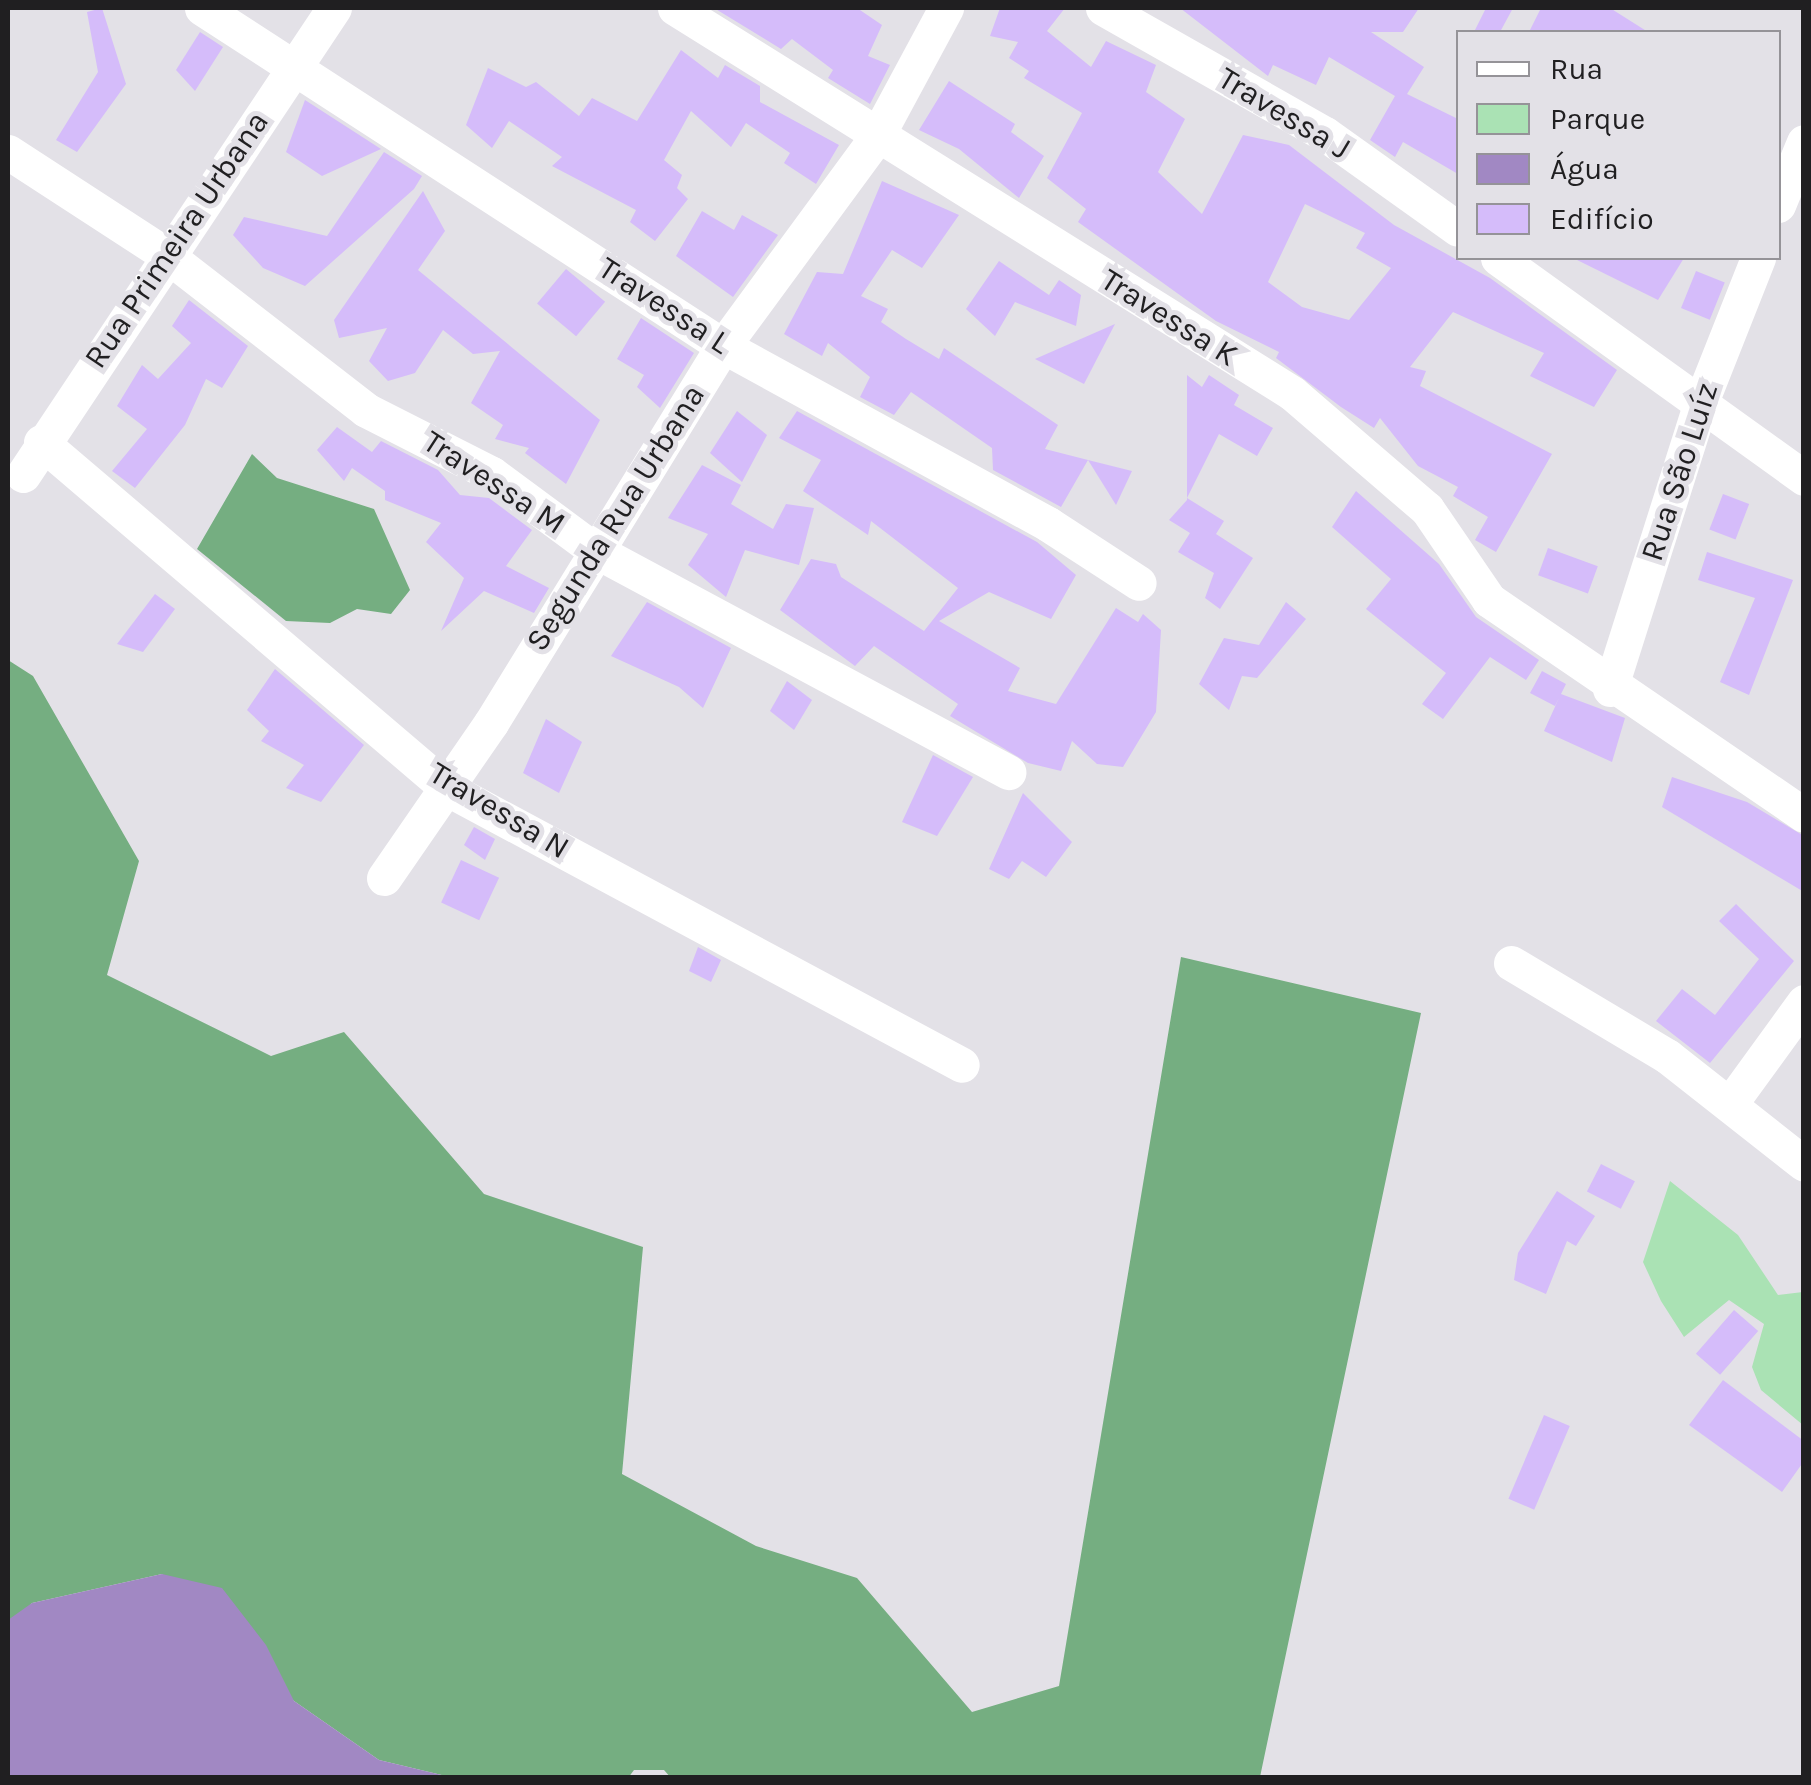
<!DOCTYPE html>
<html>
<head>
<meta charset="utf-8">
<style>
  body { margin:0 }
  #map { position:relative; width:1811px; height:1785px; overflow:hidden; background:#e3e1e7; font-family:Karla,sans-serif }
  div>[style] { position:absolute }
  .green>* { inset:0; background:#aae2b4 }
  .forest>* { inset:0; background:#75ae81 }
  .water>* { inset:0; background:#a188c3 }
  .building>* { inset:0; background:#d5bcfa; transform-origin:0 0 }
  .minor>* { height:35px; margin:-17.5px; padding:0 17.5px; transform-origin:17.5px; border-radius:17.5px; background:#fff }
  span { translate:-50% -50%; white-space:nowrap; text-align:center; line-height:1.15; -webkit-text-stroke:10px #e3e1e7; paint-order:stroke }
  .street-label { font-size:32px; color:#201f21 }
  .frame { position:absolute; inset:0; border:10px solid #201f21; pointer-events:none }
  .legend { position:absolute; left:1456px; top:30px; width:325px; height:230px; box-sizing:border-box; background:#e3e1e7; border:2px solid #959398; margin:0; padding:12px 18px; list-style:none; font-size:30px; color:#201f21 }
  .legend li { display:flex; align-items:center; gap:20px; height:50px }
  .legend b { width:50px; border:2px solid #959398 }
</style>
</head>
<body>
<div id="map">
  <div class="green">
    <i style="clip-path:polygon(1670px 1181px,1738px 1235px,1778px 1295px,1803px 1292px,1803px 1425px,1761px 1390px,1752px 1367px,1764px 1324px,1729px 1300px,1684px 1337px,1661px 1301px,1643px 1262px)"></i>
  </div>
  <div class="forest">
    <i style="clip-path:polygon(252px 454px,277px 478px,374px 509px,410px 590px,391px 614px,357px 609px,330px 623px,286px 621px,197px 549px)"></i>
    <i style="clip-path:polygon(8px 660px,33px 676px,139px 861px,107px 975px,271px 1056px,344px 1032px,484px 1194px,643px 1247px,622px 1474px,756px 1546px,857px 1578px,972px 1712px,1059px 1686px,1181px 957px,1421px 1013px,1260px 1777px,671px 1778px,664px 1770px,634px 1770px,628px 1778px,450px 1777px,379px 1760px,294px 1701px,162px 1574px,32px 1603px,8px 1630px)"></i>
  </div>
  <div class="water">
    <i style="clip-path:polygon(162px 1574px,222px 1588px,266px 1645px,294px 1701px,379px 1760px,450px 1777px,8px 1777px,8px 1620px,32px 1603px)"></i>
  </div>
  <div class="building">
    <i style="clip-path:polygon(102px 8px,126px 84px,77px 152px,56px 140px,98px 72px,87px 12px)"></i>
    <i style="clip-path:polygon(714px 8px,857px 8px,882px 25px,868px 56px,890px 65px,870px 104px,828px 78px,833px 70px,792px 39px,781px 49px)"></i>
    <i style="clip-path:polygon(evenodd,1000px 8px,1065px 8px,1047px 31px,1091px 67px,1106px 41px,1156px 65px,1146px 92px,1185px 119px,1158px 172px,1202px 214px,1243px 135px,1289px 145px,1394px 225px,1490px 278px,1617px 370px,1594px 407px,1530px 376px,1544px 353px,1453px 312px,1410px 367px,1426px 371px,1420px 386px,1552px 454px,1496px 552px,1475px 540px,1488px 517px,1453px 496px,1458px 487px,1418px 466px,1380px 418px,1374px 428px,1341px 407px,1276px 358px,1279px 352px,1216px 321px,1078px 222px,1086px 209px,1047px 178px,1082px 113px,1024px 78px,1029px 71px,1009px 58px,1018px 42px,990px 36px,1000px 8px,1305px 204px,1365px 233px,1356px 248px,1391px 268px,1349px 320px,1302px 307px,1268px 282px,1305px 204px)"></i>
    <i style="clip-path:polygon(1180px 8px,1419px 8px,1403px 32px,1371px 32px,1424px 67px,1407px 94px,1458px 119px,1458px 174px,1403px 142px,1395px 157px,1370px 140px,1395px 96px,1329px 57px,1316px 85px,1273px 65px,1268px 76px)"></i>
    <i style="clip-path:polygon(1486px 8px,1513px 8px,1500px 32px,1474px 32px)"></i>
    <i style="clip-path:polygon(1541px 8px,1610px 8px,1648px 32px,1529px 32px)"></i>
    <i style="clip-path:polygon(200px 32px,223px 47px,195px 91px,176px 70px)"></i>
    <i style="clip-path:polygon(681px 50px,718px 78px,725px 65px,760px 86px,760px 102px,839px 145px,816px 184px,784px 163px,790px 153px,746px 123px,731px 147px,691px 111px,664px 160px,682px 175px,677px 188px,688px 199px,655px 241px,630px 222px,636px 210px,552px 166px,562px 157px,509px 121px,492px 148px,466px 125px,488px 68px,526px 87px,536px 82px,579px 116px,592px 98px,637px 121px)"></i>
    <i style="clip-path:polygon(949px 81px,1015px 124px,1011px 132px,1044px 156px,1019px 198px,959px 149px,919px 130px)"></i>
    <i style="clip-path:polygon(305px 100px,381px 149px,322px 176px,286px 152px)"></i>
    <i style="clip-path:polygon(384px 152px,422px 176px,414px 189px,305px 286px,263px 268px,233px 235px,244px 217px,327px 236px)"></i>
    <i style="clip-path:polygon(882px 181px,959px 215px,922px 268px,892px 250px,861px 296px,888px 309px,881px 322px,906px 339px,939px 359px,944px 348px,1058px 425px,1045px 449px,1088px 460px,1061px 507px,993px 470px,992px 448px,911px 392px,894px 415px,860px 397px,870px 377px,828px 343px,822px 356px,784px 334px,817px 272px,843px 274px)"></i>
    <i style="clip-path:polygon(423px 191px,445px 231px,418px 270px,600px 420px,566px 484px,525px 453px,529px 448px,495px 439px,503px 425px,471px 403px,500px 351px,473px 354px,443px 330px,415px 373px,388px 381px,369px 361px,387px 328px,339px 338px,334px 320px)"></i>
    <i style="clip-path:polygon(702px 211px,734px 230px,742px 215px,778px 235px,733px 297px,676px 256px)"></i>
    <i style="clip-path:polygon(1573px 258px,1684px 258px,1658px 300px)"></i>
    <i style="clip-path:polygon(999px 261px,1049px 295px,1059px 280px,1081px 295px,1076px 326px,1015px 302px,995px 336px,966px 309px)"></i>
    <i style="left:566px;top:269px;width:51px;height:45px;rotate:40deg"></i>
    <i style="left:1696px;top:271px;width:31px;height:40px;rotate:22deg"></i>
    <i style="clip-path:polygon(189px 300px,248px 346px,222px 388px,206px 379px,185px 425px,135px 488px,112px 471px,147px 429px,117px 406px,142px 365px,158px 379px,191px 343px,172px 326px)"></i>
    <i style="clip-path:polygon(641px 318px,694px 353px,660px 408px,637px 387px,644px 375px,617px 359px)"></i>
    <i style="clip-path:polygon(1115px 324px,1084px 384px,1035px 359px)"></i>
    <i style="clip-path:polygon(1187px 375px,1202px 387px,1209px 375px,1239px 395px,1234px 405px,1273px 428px,1257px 456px,1219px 434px,1187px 498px,1224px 521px,1216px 534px,1253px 558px,1220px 609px,1205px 598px,1214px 573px,1178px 552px,1190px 533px,1169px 520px,1187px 500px)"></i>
    <i style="clip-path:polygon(737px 411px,767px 435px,742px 482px,710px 453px)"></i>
    <i style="clip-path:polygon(797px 411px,1037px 542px,1076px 575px,1051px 619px,989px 592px,939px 621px,1020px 668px,1008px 691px,1056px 704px,1116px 608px,1138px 622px,1143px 614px,1161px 630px,1156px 712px,1123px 767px,1097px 764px,1072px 741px,1061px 771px,1028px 763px,950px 716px,958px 704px,874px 646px,855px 666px,780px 610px,811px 559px,836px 564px,841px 577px,924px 631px,958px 588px,871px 521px,868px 535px,803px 491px,821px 460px,779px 438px)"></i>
    <i style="clip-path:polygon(337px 427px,372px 452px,381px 441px,438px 470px,460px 495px,489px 498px,532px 530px,506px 566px,549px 588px,534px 613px,484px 591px,441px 631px,464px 578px,426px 542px,441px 523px,385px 500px,385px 491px,352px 468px,344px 481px,317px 450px)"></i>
    <i style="clip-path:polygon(1088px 460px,1132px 471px,1116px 505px)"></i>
    <i style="clip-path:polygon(702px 465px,741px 485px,731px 504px,773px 529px,786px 504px,814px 508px,799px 565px,745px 550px,726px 597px,688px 565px,708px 534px,668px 518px)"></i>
    <i style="clip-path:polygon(1356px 491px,1439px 564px,1476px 617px,1539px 660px,1526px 680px,1490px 657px,1443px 719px,1422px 704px,1446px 673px,1366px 609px,1391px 579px,1332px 527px)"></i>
    <i style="left:1723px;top:494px;width:28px;height:38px;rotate:21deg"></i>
    <i style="left:1548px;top:548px;width:53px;height:29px;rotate:20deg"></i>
    <i style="clip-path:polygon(1707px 552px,1793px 580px,1749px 695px,1720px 682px,1755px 598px,1698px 580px)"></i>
    <i style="clip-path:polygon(155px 594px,175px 609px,143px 652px,117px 644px)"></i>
    <i style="clip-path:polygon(647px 602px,731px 648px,703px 708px,679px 687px,611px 656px)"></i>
    <i style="clip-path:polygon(1286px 602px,1306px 619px,1257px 678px,1242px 676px,1229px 710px,1199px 684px,1224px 638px,1259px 645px)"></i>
    <i style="clip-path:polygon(275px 669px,364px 745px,321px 802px,286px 788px,304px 765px,261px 741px,269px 731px,247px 710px)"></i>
    <i style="clip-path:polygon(1542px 671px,1566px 684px,1561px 694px,1625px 718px,1612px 762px,1544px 731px,1559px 698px,1555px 706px,1530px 693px)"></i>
    <i style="clip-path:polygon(787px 681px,812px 700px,794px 730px,770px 711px)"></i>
    <i style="clip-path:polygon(546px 719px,582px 742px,559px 793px,523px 773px)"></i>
    <i style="clip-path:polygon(933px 755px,973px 777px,937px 836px,902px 822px)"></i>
    <i style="clip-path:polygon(1672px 777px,1747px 802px,1804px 836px,1804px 892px,1662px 807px)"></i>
    <i style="clip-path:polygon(1023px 793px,1072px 842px,1046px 877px,1022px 861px,1009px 879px,989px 869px)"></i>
    <i style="clip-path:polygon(474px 827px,495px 839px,485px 860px,464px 845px)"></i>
    <i style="left:461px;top:860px;width:42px;height:47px;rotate:25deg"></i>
    <i style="clip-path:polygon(1736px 904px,1794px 961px,1710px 1063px,1656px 1021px,1682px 989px,1715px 1015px,1759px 959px,1719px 921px)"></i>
    <i style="clip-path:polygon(698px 947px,721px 960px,711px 982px,689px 971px)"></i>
    <i style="left:1601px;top:1164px;width:38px;height:31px;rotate:27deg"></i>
    <i style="clip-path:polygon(1557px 1191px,1595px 1216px,1576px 1246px,1567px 1241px,1546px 1294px,1514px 1280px,1518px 1253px)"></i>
    <i style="left:1734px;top:1310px;width:32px;height:58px;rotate:41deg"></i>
    <i style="clip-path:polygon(1723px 1380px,1804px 1441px,1804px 1461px,1782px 1492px,1689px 1425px)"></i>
    <i style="left:1544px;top:1415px;width:28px;height:91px;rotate:23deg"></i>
  </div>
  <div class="minor">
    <i style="left:202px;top:8px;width:621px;rotate:32.97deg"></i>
    <i style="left:723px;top:346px;width:371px;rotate:28.7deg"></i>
    <i style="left:1048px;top:524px;width:108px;rotate:33deg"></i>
    <i style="left:675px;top:8px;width:727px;rotate:31.96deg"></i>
    <i style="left:1292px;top:393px;width:178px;rotate:40.7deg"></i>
    <i style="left:1427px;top:509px;width:110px;rotate:55.7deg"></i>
    <i style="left:1489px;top:600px;width:381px;rotate:34.3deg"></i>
    <i style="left:1103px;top:8px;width:255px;rotate:29.6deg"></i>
    <i style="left:1325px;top:134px;width:163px;rotate:35.5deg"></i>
    <i style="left:8px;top:152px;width:187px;rotate:33deg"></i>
    <i style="left:165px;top:254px;width:254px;rotate:37.8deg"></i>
    <i style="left:366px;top:410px;width:141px;rotate:26.9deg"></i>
    <i style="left:492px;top:474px;width:129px;rotate:36.5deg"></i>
    <i style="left:596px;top:551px;width:468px;rotate:28.2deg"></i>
    <i style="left:1778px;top:205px;width:68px;rotate:-67.6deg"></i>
    <i style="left:1498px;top:258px;width:377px;rotate:35.7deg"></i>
    <i style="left:41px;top:442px;width:535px;rotate:40.45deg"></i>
    <i style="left:448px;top:789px;width:583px;rotate:28.23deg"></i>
    <i style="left:23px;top:475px;width:561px;rotate:-56.34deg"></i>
    <i style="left:1610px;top:689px;width:301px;rotate:-72.4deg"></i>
    <i style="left:1701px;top:402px;width:155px;rotate:-68.4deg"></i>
    <i style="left:384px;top:878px;width:188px;rotate:-55.4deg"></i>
    <i style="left:491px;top:723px;width:443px;rotate:-58.4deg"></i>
    <i style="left:723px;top:346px;width:258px;rotate:-53.7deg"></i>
    <i style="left:876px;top:138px;width:148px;rotate:-61.7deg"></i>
    <i style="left:1511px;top:963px;width:182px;rotate:30.8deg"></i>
    <i style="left:1667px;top:1056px;width:174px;rotate:38.2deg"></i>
    <i style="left:1730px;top:1104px;width:126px;rotate:-54deg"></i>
  </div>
  <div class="street-label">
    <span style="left:1284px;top:114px;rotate:31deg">Travessa J</span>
    <span style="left:177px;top:240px;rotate:-56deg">Rua Primeira Urbana</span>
    <span style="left:664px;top:306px;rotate:33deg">Travessa L</span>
    <span style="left:1169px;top:318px;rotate:32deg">Travessa K</span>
    <span style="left:1680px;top:472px;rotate:-72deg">Rua São Luíz</span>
    <span style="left:494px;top:483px;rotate:33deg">Travessa M</span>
    <span style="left:616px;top:518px;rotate:-58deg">Segunda Rua Urbana</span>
    <span style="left:499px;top:811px;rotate:31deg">Travessa N</span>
  </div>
  <div class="frame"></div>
  <ul class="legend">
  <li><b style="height:12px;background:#fff"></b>Rua</li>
  <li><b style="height:28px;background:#aae2b4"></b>Parque</li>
  <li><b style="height:28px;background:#a188c3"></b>Água</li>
  <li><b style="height:28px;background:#d5bcfa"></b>Edifício</li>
  </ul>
</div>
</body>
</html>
